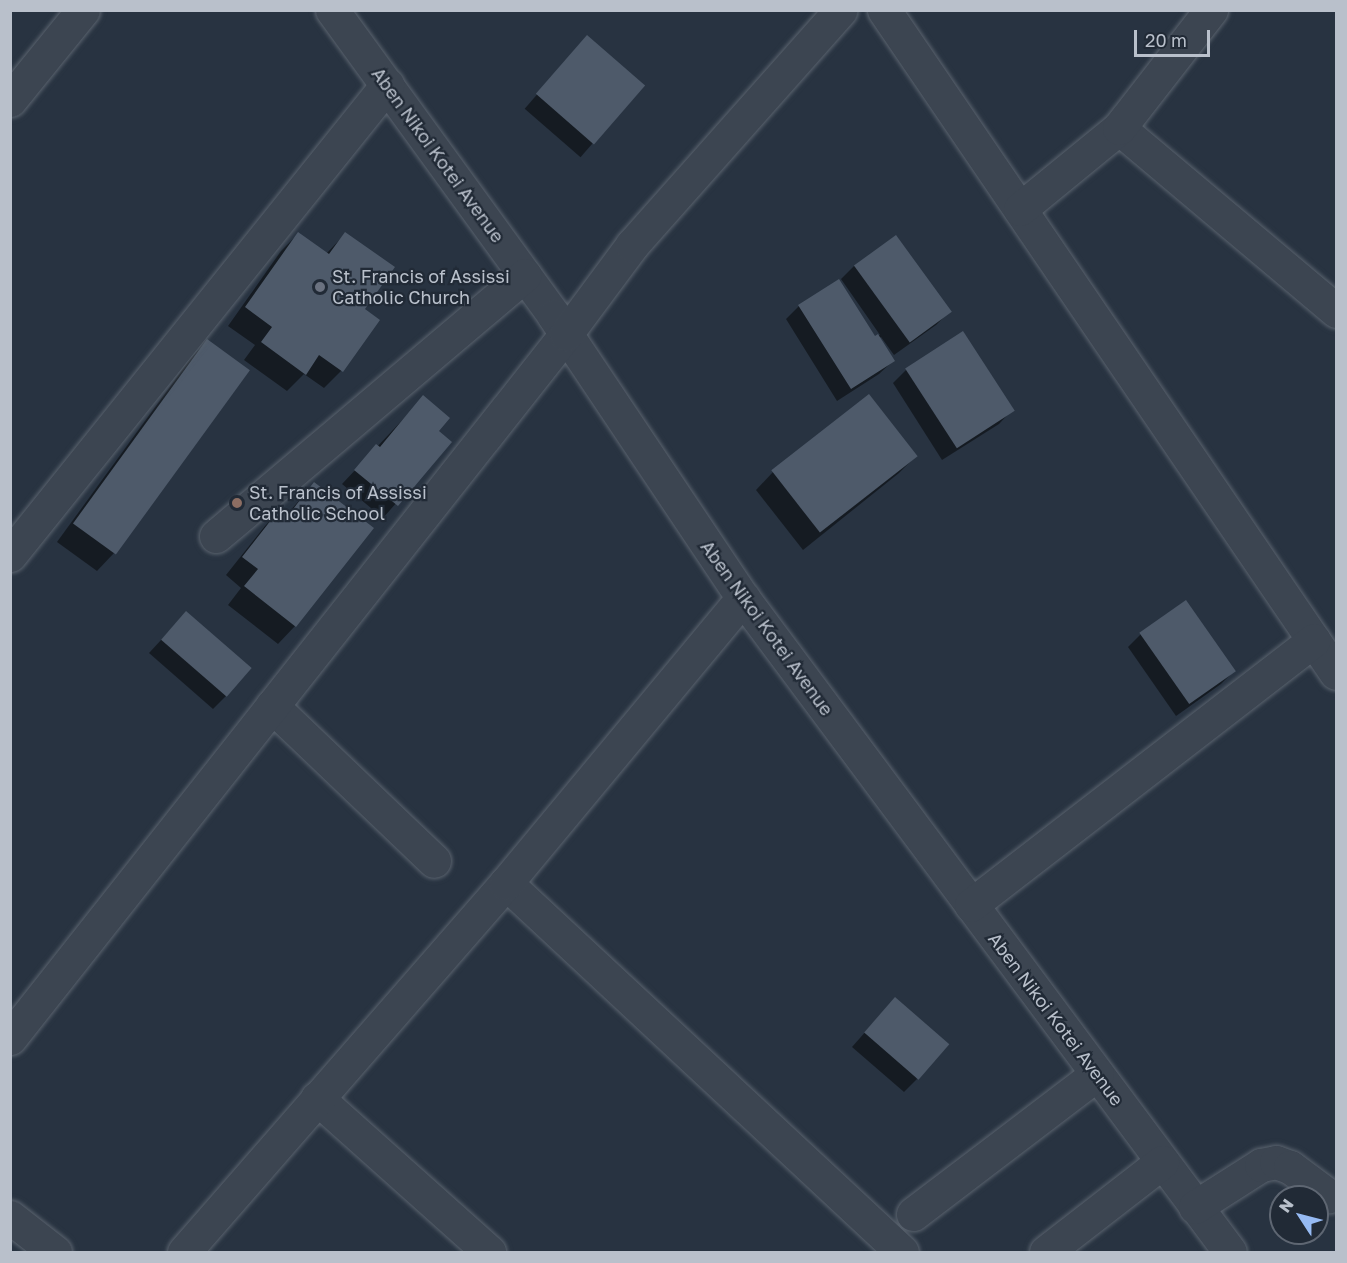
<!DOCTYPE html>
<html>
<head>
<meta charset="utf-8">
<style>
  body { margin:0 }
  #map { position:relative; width:1347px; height:1263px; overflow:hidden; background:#283341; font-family:"Golos Text",sans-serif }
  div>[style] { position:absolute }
  .shadow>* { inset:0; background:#0007; transform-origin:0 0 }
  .building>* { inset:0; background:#4e5a6a; transform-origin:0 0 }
  .roads { filter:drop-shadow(0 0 2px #5a636e) drop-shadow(0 0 2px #5a636e) }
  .minor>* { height:33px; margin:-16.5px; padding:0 16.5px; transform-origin:16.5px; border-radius:16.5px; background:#3c4551 }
  .dots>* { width:16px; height:16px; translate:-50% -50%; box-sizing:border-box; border:3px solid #212a36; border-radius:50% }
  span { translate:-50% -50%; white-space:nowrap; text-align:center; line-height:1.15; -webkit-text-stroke:4.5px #212a36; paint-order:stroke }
  .street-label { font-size:18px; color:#b9c0cb }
  .poi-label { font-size:18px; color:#b9c0cb }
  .left { translate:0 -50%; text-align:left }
  .frame { position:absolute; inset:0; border:12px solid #b9c0cb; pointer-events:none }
  .north { position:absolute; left:1269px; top:1185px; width:60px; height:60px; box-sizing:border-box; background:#212a36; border:2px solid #5e6672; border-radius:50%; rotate:306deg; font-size:16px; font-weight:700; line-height:24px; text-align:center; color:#b9c0cb }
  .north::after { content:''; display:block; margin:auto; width:21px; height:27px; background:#96baf3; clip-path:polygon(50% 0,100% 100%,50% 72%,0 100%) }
  .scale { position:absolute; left:1134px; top:30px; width:76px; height:27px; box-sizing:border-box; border:3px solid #b9c0cb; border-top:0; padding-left:8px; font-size:18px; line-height:21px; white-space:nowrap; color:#b9c0cb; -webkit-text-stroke:4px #212a36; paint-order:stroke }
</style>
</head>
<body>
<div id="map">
  <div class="shadow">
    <i style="left:587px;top:37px;width:74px;height:95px;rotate:41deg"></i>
    <i style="clip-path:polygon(298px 234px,326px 254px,345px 234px,363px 309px,341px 371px,324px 388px,304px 374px,287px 391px,244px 360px,255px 345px,228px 326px,281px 251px)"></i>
    <i style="clip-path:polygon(854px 266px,949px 312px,936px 325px,894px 355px,881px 337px,879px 338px,893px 361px,879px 374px,837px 401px,786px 319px,799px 306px,874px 338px,880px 335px,841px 279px)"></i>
    <i style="clip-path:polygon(207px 341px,247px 370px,114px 553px,97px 571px,57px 542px,190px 359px)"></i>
    <i style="clip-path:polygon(906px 370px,1012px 410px,999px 424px,942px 460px,893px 383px)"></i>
    <i style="clip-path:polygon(424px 397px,437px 431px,450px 442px,383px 518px,342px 484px)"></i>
    <i style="clip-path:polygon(916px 456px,899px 473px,803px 550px,756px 490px,773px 472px)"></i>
    <i style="clip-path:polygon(314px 484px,295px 626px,278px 644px,228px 605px,241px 588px,226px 575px,265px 526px,282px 508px,288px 513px)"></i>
    <i style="clip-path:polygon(186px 613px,226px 696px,213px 709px,149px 653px)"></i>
    <i style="clip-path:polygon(1141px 634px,1234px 671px,1221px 684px,1176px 716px,1128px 647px)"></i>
    <i style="clip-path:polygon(882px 1013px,917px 1079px,904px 1092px,852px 1047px)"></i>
  </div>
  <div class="building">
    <i style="left:587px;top:35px;width:77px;height:78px;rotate:41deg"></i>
    <i style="clip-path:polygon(298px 232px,329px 254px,345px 232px,395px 267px,365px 309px,380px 320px,343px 372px,319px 355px,306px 375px,261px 342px,272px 327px,245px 307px)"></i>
    <i style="left:896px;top:235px;width:95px;height:52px;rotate:54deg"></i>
    <i style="clip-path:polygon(839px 279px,875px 336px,878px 334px,895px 361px,851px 389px,798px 305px)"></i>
    <i style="left:963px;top:331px;width:95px;height:69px;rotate:57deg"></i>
    <i style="left:207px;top:339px;width:53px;height:228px;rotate:36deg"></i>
    <i style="left:869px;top:394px;width:79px;height:124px;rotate:52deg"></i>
    <i style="clip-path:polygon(423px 395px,450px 418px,439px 431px,452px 442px,398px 506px,354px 470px,376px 444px,380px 447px)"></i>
    <i style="clip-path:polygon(314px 482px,374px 528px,296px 627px,244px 586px,258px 569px,242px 557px,282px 506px,290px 513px)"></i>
    <i style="left:1186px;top:600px;width:87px;height:57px;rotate:55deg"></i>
    <i style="left:186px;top:611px;width:87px;height:38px;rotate:41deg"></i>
    <i style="left:895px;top:997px;width:72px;height:47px;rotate:41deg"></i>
  </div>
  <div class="roads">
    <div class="minor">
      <i style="left:332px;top:10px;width:378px;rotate:54deg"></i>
      <i style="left:554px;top:316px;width:339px;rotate:56.2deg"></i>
      <i style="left:743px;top:598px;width:815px;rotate:53.33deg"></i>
      <i style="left:884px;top:10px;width:802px;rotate:55.72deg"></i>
      <i style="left:10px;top:100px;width:116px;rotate:-51deg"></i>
      <i style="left:1119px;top:128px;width:284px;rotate:40.1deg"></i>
      <i style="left:1020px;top:209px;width:128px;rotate:-39.3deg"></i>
      <i style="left:1119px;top:128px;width:150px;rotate:-52.1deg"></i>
      <i style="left:216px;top:536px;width:404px;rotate:-40.2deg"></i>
      <i style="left:10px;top:555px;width:603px;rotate:-51.27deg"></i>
      <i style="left:272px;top:706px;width:224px;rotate:43.7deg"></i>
      <i style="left:506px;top:883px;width:541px;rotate:42.98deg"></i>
      <i style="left:971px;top:905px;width:433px;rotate:-37.7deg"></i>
      <i style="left:10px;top:1038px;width:897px;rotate:-51.7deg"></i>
      <i style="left:566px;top:334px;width:111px;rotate:-53.4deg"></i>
      <i style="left:632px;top:245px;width:314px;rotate:-48.4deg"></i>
      <i style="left:317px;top:1098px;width:231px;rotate:41.8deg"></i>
      <i style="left:1195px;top:1207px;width:78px;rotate:-32.5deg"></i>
      <i style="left:1261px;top:1165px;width:15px;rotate:-11deg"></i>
      <i style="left:1276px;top:1162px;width:15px;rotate:20deg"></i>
      <i style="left:1290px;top:1167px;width:49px;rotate:36.6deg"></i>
      <i style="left:913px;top:1214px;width:231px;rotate:-37.3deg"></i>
      <i style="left:10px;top:1217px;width:57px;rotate:37.9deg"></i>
      <i style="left:184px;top:1252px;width:490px;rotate:-48.9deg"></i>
      <i style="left:506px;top:883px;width:371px;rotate:-50.3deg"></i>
      <i style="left:1046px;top:1252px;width:147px;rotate:-37.8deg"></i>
    </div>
  </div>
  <div class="dots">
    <i style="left:320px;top:287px;background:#6b7280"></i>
    <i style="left:237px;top:503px;background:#8d6e63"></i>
  </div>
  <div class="street-label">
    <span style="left:438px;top:155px;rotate:54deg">Aben Nikoi Kotei Avenue</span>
    <span style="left:767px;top:628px;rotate:54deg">Aben Nikoi Kotei Avenue</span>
    <span style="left:1056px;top:1019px;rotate:53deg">Aben Nikoi Kotei Avenue</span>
  </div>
  <div class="poi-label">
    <span class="left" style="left:332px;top:287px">St. Francis of Assissi<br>Catholic Church</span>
    <span class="left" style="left:249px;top:503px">St. Francis of Assissi<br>Catholic School</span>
  </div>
  <div class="frame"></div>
  <div class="north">N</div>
  <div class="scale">20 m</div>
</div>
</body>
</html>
